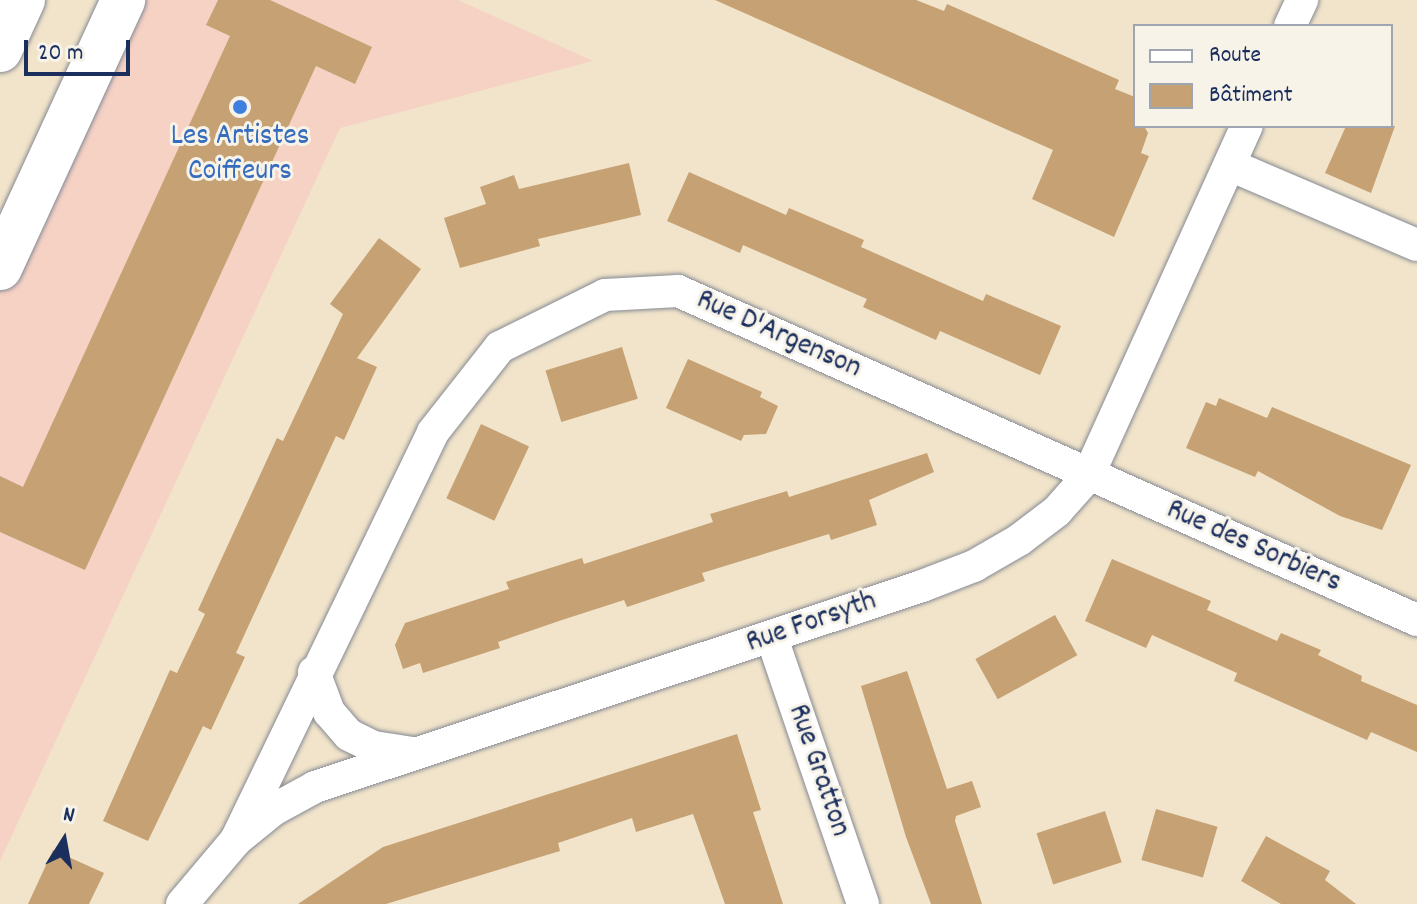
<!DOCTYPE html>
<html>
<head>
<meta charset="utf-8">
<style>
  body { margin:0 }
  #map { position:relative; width:1417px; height:904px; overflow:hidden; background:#f1e4ca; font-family:Dekko,sans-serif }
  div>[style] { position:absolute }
  .built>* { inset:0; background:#f6d2c5 }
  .building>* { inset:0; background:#c5a174; transform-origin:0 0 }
  .roads { filter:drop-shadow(0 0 2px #868a94) drop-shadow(0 0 2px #868a94) }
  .street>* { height:32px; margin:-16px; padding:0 16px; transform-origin:16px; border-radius:16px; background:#fff }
  .primary>* { height:44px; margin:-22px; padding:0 22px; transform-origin:22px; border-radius:22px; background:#fff }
  .dots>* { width:22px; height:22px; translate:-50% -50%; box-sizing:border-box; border:4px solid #f7f3e8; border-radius:50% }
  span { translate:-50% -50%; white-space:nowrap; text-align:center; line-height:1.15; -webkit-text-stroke:6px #f7f3e8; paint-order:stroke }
  .shop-label { font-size:30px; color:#366cbe }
  .street-label { font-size:30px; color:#1b2f5e }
  .legend { position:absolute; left:1133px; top:24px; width:260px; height:104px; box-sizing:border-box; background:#f7f3e8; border:2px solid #9fa5b1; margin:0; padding:10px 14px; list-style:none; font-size:24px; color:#1b2f5e }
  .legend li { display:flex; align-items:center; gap:16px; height:40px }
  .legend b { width:40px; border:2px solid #9fa5b1 }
  .north { position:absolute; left:24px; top:800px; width:80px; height:80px; -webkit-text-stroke:6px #f7f3e8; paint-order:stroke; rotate:11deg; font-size:22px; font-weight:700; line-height:32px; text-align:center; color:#1b2f5e }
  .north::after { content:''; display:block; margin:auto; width:28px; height:36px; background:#1b2f5e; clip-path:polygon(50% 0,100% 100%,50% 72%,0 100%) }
  .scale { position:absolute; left:24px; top:40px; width:106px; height:36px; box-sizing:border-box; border:4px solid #1b2f5e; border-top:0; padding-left:10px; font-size:24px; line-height:28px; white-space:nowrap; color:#1b2f5e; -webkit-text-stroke:6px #f7f3e8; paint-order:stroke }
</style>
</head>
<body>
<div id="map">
  <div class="built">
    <i style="clip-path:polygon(123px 0,458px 0,593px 61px,340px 128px,0 861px,0 268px)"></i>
  </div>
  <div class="building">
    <i style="clip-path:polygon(218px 0,270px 0,372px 47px,355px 84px,316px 66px,85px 570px,0 532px,0 476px,23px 487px,230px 36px,206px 25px)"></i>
    <i style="clip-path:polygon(715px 0,916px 0,944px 11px,947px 4px,1119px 80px,1115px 89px,1135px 97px,1135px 126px,1144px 126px,1148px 133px,1141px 153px,1149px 156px,1114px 237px,1032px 199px,1053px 150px)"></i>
    <i style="clip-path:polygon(1346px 126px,1395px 126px,1371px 193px,1325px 173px)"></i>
    <i style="clip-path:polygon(629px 163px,641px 215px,538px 239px,540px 246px,460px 268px,444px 218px,486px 204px,480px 187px,514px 175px,519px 189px)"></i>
    <i style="clip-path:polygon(689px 172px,786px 215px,789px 208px,864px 240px,861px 247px,983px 301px,986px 294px,1061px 326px,1040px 375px,940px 331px,936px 340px,863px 307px,867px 299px,743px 245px,740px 253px,667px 221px)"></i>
    <i style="clip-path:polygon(379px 238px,421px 269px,357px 358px,377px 367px,344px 440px,336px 436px,236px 653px,245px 657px,211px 730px,203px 726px,148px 841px,103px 821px,170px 670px,177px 673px,205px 614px,198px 610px,277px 438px,283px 441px,343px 314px,330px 304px)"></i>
    <i style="left:622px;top:347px;width:54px;height:80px;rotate:73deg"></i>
    <i style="clip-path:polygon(688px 359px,762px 392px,760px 397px,778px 406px,766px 434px,744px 435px,741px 441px,666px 408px)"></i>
    <i style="clip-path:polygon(1219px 398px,1267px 418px,1272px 407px,1411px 465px,1382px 530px,1340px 516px,1258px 471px,1255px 477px,1186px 448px,1206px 402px,1216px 406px)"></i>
    <i style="left:481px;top:424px;width:53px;height:82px;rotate:25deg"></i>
    <i style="clip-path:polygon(927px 453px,934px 472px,869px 500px,877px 525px,831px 540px,829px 534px,702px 573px,705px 581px,627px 607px,624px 600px,562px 620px,498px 642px,500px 648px,423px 673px,420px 663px,403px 669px,395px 645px,405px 623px,509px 589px,506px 582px,582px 558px,584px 564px,713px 522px,710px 514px,787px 491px,789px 497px)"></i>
    <i style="clip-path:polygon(1112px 559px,1211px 601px,1207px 610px,1277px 641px,1281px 633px,1321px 650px,1318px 655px,1362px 676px,1361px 681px,1417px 705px,1417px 752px,1371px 732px,1367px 740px,1234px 681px,1237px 673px,1152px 635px,1146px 648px,1085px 621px)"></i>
    <i style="left:1055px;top:615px;width:46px;height:91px;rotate:61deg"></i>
    <i style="clip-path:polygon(907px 671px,947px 789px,972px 781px,981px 807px,956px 816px,955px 821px,982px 904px,931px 904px,906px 837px,861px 686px)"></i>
    <i style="clip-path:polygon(737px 734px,761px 810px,753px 812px,783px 904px,725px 904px,693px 814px,636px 832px,632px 818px,558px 843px,560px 851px,386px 904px,298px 904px,383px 847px)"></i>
    <i style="left:1156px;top:809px;width:64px;height:53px;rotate:16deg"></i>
    <i style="left:1105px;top:811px;width:54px;height:72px;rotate:72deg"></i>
    <i style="clip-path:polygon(1266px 836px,1330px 871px,1325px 880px,1356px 904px,1281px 904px,1241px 881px)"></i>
    <i style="clip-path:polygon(53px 850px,104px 873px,89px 904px,28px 904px)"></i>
  </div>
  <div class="roads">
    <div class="street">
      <i style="left:1290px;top:26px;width:29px;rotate:-65deg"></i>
      <i style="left:1230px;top:165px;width:203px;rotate:23.2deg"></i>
      <i style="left:772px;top:638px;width:281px;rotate:71.1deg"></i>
      <i style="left:314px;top:672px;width:43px;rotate:69.4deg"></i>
      <i style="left:329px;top:712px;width:30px;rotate:49deg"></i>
      <i style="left:349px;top:735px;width:28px;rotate:26deg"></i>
      <i style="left:374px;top:747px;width:39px;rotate:9deg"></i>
      <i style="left:236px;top:840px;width:453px;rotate:-64.2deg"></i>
      <i style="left:433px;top:432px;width:108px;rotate:-51.8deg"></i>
      <i style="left:500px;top:347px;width:117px;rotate:-26.3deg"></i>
      <i style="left:605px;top:295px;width:73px;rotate:-3.1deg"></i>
      <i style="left:678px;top:291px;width:809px;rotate:24deg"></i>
      <i style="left:182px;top:904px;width:84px;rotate:-49.8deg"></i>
      <i style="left:236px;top:840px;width:48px;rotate:-39deg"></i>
      <i style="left:273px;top:810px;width:48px;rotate:-28.7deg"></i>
      <i style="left:315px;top:787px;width:639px;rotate:-18.32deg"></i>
      <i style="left:922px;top:586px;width:56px;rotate:-21deg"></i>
      <i style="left:974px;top:566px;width:52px;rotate:-30deg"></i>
      <i style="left:1019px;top:540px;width:48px;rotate:-37.3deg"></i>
      <i style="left:1057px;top:511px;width:47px;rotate:-48.5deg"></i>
      <i style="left:1088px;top:476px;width:384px;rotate:-65.6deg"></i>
    </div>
    <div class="primary">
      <i style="left:0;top:50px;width:55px;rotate:-65.3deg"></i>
      <i style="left:0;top:268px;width:295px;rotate:-65.3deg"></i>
    </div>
  </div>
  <div class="dots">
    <i style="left:240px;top:107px;background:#3f7fe0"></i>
  </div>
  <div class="shop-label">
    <span style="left:240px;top:155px">Les Artistes<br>Coiffeurs</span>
  </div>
  <div class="street-label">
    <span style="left:778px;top:336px;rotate:24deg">Rue D'Argenson</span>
    <span style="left:1253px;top:548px;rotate:24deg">Rue des Sorbiers</span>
    <span style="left:812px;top:624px;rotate:-19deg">Rue Forsyth</span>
    <span style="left:817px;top:771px;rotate:71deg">Rue Gratton</span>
  </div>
  <ul class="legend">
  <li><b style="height:10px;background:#fff"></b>Route</li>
  <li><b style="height:22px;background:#c5a174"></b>Bâtiment</li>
  </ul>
  <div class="north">N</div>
  <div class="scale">20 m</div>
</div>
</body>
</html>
